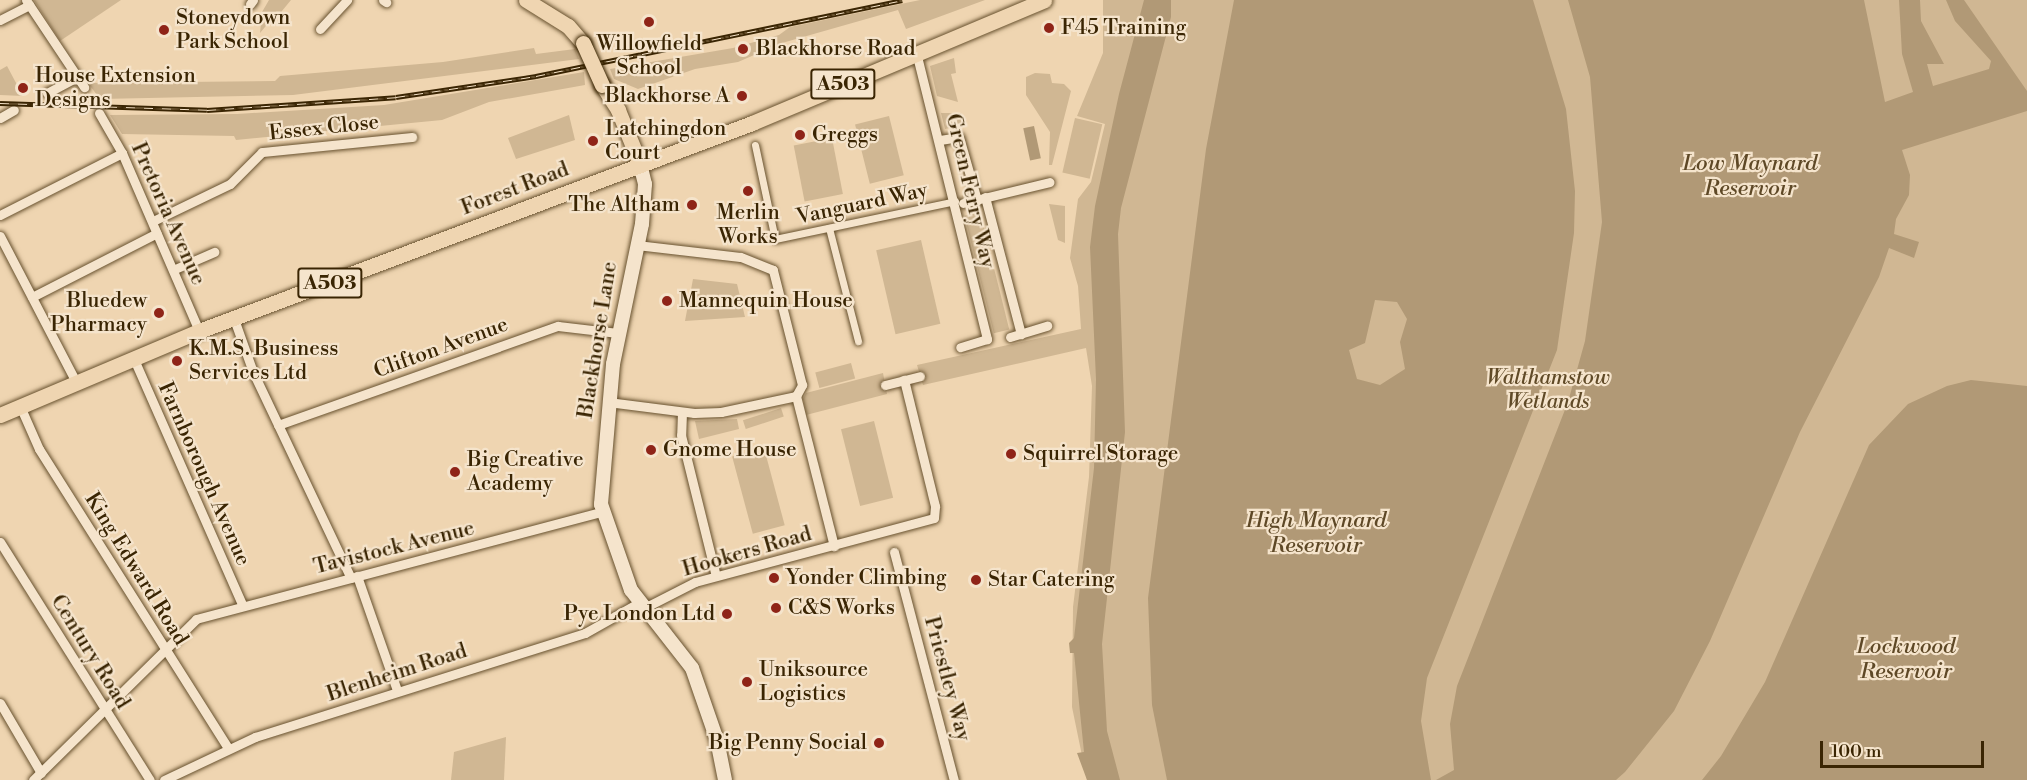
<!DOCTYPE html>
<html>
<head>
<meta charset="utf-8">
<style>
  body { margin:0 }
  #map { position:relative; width:2027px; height:780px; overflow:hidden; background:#efd5b1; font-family:"Libre Bodoni",serif }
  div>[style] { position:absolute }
  .green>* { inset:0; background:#d0b793; transform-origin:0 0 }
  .water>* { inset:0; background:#b19976; transform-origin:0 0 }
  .roads { filter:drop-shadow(0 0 2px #67512e) drop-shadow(0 0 2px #67512e) }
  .pedestrian>* { height:7px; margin:-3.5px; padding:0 3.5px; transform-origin:3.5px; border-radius:3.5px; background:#f5e4cc }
  .minor>* { height:9px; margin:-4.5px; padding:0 4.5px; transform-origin:4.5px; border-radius:4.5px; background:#f5e4cc }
  .secondary>* { height:14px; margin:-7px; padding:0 7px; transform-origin:7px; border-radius:7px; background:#f5e4cc }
  .primary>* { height:15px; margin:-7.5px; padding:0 7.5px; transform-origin:7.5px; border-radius:7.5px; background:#efd5b1 }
  .rail>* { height:5px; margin-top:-2.5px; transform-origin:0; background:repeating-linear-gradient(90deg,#f5e4cc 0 9px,#3a2503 0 18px); box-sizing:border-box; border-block:2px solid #3a2503 }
  .bridges { filter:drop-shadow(0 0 2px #3a2503) drop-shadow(0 0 2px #3a2503) }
  .primary-bridge>* { height:15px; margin:-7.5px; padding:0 7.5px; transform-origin:7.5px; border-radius:7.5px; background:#efd5b1 }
  .dots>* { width:16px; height:16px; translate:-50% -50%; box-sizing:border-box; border:3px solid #f5e4cc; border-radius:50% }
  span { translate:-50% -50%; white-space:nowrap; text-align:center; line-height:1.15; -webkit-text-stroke:4.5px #f5e4cc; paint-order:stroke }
  .shield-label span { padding:2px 4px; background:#f5e4cc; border:2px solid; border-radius:4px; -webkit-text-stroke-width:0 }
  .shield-label { font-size:20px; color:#3a2503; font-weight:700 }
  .poi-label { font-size:21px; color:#3a2503 }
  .left { translate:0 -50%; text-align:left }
  .right { translate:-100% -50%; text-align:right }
  .street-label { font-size:21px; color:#3a2503 }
  .park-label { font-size:21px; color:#604a27; font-style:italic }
  .water-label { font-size:22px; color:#5e4826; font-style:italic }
  .scale { position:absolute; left:1820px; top:741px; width:164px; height:27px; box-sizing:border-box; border:3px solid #3a2503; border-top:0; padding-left:8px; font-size:18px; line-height:21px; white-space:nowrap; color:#3a2503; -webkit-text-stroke:4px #f5e4cc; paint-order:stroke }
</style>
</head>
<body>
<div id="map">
  <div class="green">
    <i style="clip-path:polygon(34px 0,121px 0,60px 41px)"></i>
    <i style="clip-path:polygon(269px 0,291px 0,277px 17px,271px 12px,266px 18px,270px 21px,260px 33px,262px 12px)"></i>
    <i style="clip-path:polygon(920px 0,985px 0,906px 29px,898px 10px,782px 43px,738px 62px,695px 69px,638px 89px,614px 79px,610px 69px,733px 48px,779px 35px,790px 27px)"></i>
    <i style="clip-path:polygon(1103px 0,2027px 0,2027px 780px,1087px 780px,1072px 707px,1073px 607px,1089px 477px,1092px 386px,1086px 348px,923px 385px,917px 365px,1081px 329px,1078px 286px,1070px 258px,1078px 199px,1091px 182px,1105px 124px,1077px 116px,1103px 53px)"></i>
    <i style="clip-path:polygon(534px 48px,536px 54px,575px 49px,579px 59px,293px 95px,100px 99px,88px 83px,275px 81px,280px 76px,443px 62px)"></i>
    <i style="clip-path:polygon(954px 58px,956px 73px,951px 74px,958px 102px,937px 96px,930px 66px)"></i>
    <i style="clip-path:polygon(7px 66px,23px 96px,0 95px,0 70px)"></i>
    <i style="clip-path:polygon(584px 72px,585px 85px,489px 102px,442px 120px,297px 134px,236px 140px,234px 136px,122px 134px,110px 115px,237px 114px,384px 105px)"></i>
    <i style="clip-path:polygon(1035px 73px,1050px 74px,1052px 83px,1064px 84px,1071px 91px,1052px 165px,1049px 165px,1050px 132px,1026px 95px,1026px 77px)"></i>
    <i style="clip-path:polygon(941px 113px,961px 113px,964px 125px,945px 129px)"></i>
    <i style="clip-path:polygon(569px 115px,575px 140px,516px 159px,508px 138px)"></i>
    <i style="left:889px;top:116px;width:61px;height:35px;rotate:76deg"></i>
    <i style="left:1075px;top:118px;width:28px;height:56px;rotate:13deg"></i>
    <i style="left:832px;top:138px;width:57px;height:39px;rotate:79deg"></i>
    <i style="clip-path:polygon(1049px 204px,1065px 206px,1065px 243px,1058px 240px)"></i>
    <i style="left:980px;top:212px;width:121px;height:16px;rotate:76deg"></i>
    <i style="left:921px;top:240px;width:86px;height:46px;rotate:77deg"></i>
    <i style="clip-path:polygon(693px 279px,737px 284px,745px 317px,685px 321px)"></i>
    <i style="left:851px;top:363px;width:16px;height:37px;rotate:75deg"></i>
    <i style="clip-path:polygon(883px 373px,887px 394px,806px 415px,803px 399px,806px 393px)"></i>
    <i style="left:781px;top:408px;width:9px;height:40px;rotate:72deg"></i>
    <i style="clip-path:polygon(737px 419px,739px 429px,699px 439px,695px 421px)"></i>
    <i style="left:874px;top:421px;width:79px;height:34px;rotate:76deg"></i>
    <i style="left:764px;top:448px;width:80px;height:33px;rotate:75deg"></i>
    <i style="clip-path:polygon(506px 737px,504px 780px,451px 780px,454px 752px)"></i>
  </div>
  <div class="water">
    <i style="clip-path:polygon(1144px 0,1171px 0,1171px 17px,1121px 208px,1118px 234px,1125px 432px,1102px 644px,1107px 731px,1120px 780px,1087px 780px,1077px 753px,1084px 752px,1074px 653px,1070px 653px,1069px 643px,1074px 638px,1094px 468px,1096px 379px,1090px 247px,1095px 206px,1119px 94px)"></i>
    <i style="clip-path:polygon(evenodd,1234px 0,1533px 0,1566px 109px,1575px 191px,1574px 233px,1557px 350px,1427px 678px,1421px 721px,1431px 780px,1167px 780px,1152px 705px,1148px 598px,1206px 149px,1234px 0,1375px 300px,1397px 302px,1407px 319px,1400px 342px,1405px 369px,1380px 385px,1357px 379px,1349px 350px,1365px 343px,1375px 300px)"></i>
    <i style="clip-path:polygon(1568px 0,1864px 0,1885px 102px,1913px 92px,1902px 54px,1899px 0,1920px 0,1921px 21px,1944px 64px,1927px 64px,1933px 86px,1989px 69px,1991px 61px,1955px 21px,1946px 0,1964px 0,2027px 91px,2027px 111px,1902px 150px,1910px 175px,1909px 195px,1896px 219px,1894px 234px,1919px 242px,1914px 258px,1889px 248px,1879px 277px,1800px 432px,1710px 641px,1674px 711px,1625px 772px,1616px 780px,1436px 780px,1454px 770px,1450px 724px,1457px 686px,1568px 402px,1585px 341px,1602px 222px,1590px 77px)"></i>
    <i style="left:1034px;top:126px;width:33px;height:11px;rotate:78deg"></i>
    <i style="clip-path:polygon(1971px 380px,2027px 386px,2027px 780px,1702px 780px,1721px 756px,1765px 682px,1869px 445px,1908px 404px,1947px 386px)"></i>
  </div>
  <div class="roads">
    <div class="pedestrian">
      <i style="left:755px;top:145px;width:96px;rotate:78deg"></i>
      <i style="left:775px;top:239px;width:184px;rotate:-11.9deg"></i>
      <i style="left:829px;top:228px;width:117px;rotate:75.6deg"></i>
    </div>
    <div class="minor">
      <i style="left:26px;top:0;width:105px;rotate:56.3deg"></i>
      <i style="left:383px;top:0;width:4px;rotate:34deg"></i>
      <i style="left:250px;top:4px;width:5px;rotate:-53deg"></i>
      <i style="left:0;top:20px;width:33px;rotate:-27deg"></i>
      <i style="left:320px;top:29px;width:40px;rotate:-47deg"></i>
      <i style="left:916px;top:52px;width:296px;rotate:76.1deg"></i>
      <i style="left:987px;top:339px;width:28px;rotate:163deg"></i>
      <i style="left:47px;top:93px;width:34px;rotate:-28deg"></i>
      <i style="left:99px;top:113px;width:46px;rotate:60.1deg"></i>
      <i style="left:122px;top:153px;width:194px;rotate:66.6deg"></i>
      <i style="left:0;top:118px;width:16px;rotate:-30deg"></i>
      <i style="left:940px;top:140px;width:19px;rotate:-9deg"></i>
      <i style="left:959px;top:137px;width:66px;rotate:74.1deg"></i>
      <i style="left:985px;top:197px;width:142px;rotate:75.3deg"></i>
      <i style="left:963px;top:203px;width:89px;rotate:-13.6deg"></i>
      <i style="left:0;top:215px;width:137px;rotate:-26.9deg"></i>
      <i style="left:153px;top:221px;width:85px;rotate:-25.7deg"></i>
      <i style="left:230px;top:184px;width:45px;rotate:-45deg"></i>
      <i style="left:262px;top:152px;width:151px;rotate:-5.7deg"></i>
      <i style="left:0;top:236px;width:165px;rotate:62.5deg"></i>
      <i style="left:175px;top:269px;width:43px;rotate:-23.6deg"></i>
      <i style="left:32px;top:297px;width:140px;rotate:-27.1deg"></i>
      <i style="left:234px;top:319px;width:56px;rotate:70.3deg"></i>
      <i style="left:253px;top:372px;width:228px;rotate:64.6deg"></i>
      <i style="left:1010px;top:337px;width:39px;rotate:-17deg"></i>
      <i style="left:133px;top:357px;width:272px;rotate:66.2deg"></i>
      <i style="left:885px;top:385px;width:36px;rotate:-14deg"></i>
      <i style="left:796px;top:396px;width:155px;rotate:75.8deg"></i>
      <i style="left:608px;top:402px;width:87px;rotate:7.3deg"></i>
      <i style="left:694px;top:413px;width:27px;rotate:-2deg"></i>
      <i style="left:721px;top:412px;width:77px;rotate:-12deg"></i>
      <i style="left:796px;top:396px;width:13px;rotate:-61deg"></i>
      <i style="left:802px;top:385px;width:119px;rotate:-104.2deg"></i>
      <i style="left:773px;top:270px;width:35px;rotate:-158deg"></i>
      <i style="left:740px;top:257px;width:104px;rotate:-173.4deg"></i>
      <i style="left:20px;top:406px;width:47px;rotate:66.2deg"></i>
      <i style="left:39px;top:449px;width:354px;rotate:57.7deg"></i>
      <i style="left:682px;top:412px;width:23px;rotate:92deg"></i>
      <i style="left:681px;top:435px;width:145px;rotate:76.1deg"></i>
      <i style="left:278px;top:425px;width:297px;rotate:-19.5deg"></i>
      <i style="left:558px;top:326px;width:60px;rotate:6.7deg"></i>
      <i style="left:0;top:542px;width:281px;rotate:57.8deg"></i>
      <i style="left:894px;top:552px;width:236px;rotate:75.3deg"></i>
      <i style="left:357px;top:576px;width:121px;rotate:70.7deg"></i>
      <i style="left:646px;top:607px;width:55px;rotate:-27deg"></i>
      <i style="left:695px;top:582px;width:247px;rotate:-15deg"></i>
      <i style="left:934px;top:518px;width:12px;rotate:-85deg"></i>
      <i style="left:935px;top:506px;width:130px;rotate:-103.8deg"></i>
      <i style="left:0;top:703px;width:81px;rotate:59.6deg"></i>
      <i style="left:33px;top:780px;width:229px;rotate:-44.6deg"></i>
      <i style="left:196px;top:619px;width:420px;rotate:-14.8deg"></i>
      <i style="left:164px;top:780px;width:101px;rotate:-25.3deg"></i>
      <i style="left:255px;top:737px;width:346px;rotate:-17.5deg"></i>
      <i style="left:585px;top:633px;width:63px;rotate:-29.4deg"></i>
    </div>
    <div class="secondary">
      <i style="left:640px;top:164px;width:21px;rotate:76deg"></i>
      <i style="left:645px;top:184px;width:40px;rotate:94.3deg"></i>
      <i style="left:642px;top:224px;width:143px;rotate:101.7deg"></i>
      <i style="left:613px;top:364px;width:141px;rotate:94.9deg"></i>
      <i style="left:601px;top:504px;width:91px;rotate:70.8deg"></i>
      <i style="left:631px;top:590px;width:99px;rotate:52deg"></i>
      <i style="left:692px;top:668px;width:76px;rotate:70.9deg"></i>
      <i style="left:717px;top:740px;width:41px;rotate:78.7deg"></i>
    </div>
    <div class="primary">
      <i style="left:526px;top:0;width:49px;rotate:31.8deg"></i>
      <i style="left:568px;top:26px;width:23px;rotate:49deg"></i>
      <i style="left:602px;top:85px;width:30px;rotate:57deg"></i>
      <i style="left:618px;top:110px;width:58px;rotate:67.8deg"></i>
      <i style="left:0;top:415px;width:216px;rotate:-22.9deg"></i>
      <i style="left:199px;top:331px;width:591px;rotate:-20.61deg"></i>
      <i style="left:752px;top:123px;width:317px;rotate:-22.8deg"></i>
    </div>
  </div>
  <div class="rail">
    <i style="left:0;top:103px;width:207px;rotate:1.9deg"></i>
    <i style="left:207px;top:110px;width:189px;rotate:-3.9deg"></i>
    <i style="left:396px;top:97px;width:142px;rotate:-8.5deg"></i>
    <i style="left:536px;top:76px;width:374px;rotate:-11.7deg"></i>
  </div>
  <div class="bridges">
    <div class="primary-bridge">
      <i style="left:583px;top:43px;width:46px;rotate:65.7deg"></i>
    </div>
  </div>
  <div class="dots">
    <i style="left:649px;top:22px;background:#8f2418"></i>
    <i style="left:1049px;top:28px;background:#8f2418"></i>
    <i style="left:164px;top:30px;background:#8f2418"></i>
    <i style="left:743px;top:49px;background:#8f2418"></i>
    <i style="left:23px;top:88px;background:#8f2418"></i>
    <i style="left:742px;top:96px;background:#8f2418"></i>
    <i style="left:800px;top:135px;background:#8f2418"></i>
    <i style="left:593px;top:141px;background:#8f2418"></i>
    <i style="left:748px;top:191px;background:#8f2418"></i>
    <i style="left:692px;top:205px;background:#8f2418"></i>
    <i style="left:667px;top:301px;background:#8f2418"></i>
    <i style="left:159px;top:313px;background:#8f2418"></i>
    <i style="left:177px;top:361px;background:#8f2418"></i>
    <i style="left:651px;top:450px;background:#8f2418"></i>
    <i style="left:1011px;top:454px;background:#8f2418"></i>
    <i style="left:455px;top:472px;background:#8f2418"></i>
    <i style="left:774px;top:578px;background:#8f2418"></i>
    <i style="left:976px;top:580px;background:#8f2418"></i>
    <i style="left:776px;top:608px;background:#8f2418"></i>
    <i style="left:727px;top:614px;background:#8f2418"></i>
    <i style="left:747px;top:682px;background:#8f2418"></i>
    <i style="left:879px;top:743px;background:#8f2418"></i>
  </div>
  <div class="shield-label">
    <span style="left:843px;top:84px">A503</span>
    <span style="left:330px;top:283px">A503</span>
  </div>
  <div class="poi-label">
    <span class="left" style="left:176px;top:30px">Stoneydown<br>Park School</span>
    <span class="left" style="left:1061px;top:28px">F45 Training</span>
    <span style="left:649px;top:56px">Willowfield<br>School</span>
    <span class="left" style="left:756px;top:49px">Blackhorse Road</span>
    <span class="left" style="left:35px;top:88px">House Extension<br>Designs</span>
    <span class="right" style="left:730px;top:96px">Blackhorse A</span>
    <span class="left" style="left:605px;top:141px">Latchingdon<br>Court</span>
    <span class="left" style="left:812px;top:135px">Greggs</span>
    <span class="right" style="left:680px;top:205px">The Altham</span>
    <span style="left:748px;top:225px">Merlin<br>Works</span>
    <span class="right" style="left:147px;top:313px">Bluedew<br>Pharmacy</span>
    <span class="left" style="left:679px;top:301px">Mannequin House</span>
    <span class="left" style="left:189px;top:361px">K.M.S. Business<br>Services Ltd</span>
    <span class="left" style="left:663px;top:450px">Gnome House</span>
    <span class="left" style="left:1023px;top:454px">Squirrel Storage</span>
    <span class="left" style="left:467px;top:472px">Big Creative<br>Academy</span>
    <span class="left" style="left:786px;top:578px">Yonder Climbing</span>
    <span class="left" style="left:988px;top:580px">Star Catering</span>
    <span class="left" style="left:788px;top:608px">C&amp;S Works</span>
    <span class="right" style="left:715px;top:614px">Pye London Ltd</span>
    <span class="left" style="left:759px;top:682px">Uniksource<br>Logistics</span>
    <span class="right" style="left:867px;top:743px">Big Penny Social</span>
  </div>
  <div class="street-label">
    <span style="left:324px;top:128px;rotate:-6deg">Essex Close</span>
    <span style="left:515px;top:189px;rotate:-21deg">Forest Road</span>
    <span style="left:970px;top:191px;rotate:77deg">Green Ferry Way</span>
    <span style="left:862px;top:204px;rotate:-12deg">Vanguard Way</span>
    <span style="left:168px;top:214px;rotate:66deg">Pretoria Avenue</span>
    <span style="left:598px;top:340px;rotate:-81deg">Blackhorse Lane</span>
    <span style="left:441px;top:348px;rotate:-20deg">Clifton Avenue</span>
    <span style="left:204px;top:474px;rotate:66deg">Farnborough Avenue</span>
    <span style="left:394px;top:548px;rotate:-14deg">Tavistock Avenue</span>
    <span style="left:747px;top:552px;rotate:-16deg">Hookers Road</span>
    <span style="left:136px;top:569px;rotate:58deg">King Edward Road</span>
    <span style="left:90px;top:652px;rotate:58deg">Century Road</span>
    <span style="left:397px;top:673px;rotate:-18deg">Blenheim Road</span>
    <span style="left:947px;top:679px;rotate:75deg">Priestley Way</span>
  </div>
  <div class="park-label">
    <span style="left:1548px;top:390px">Walthamstow<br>Wetlands</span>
  </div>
  <div class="water-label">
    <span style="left:1750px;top:176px">Low Maynard<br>Reservoir</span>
    <span style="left:1316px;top:533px">High Maynard<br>Reservoir</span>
    <span style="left:1906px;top:659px">Lockwood<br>Reservoir</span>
  </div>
  <div class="scale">100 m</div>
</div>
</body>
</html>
